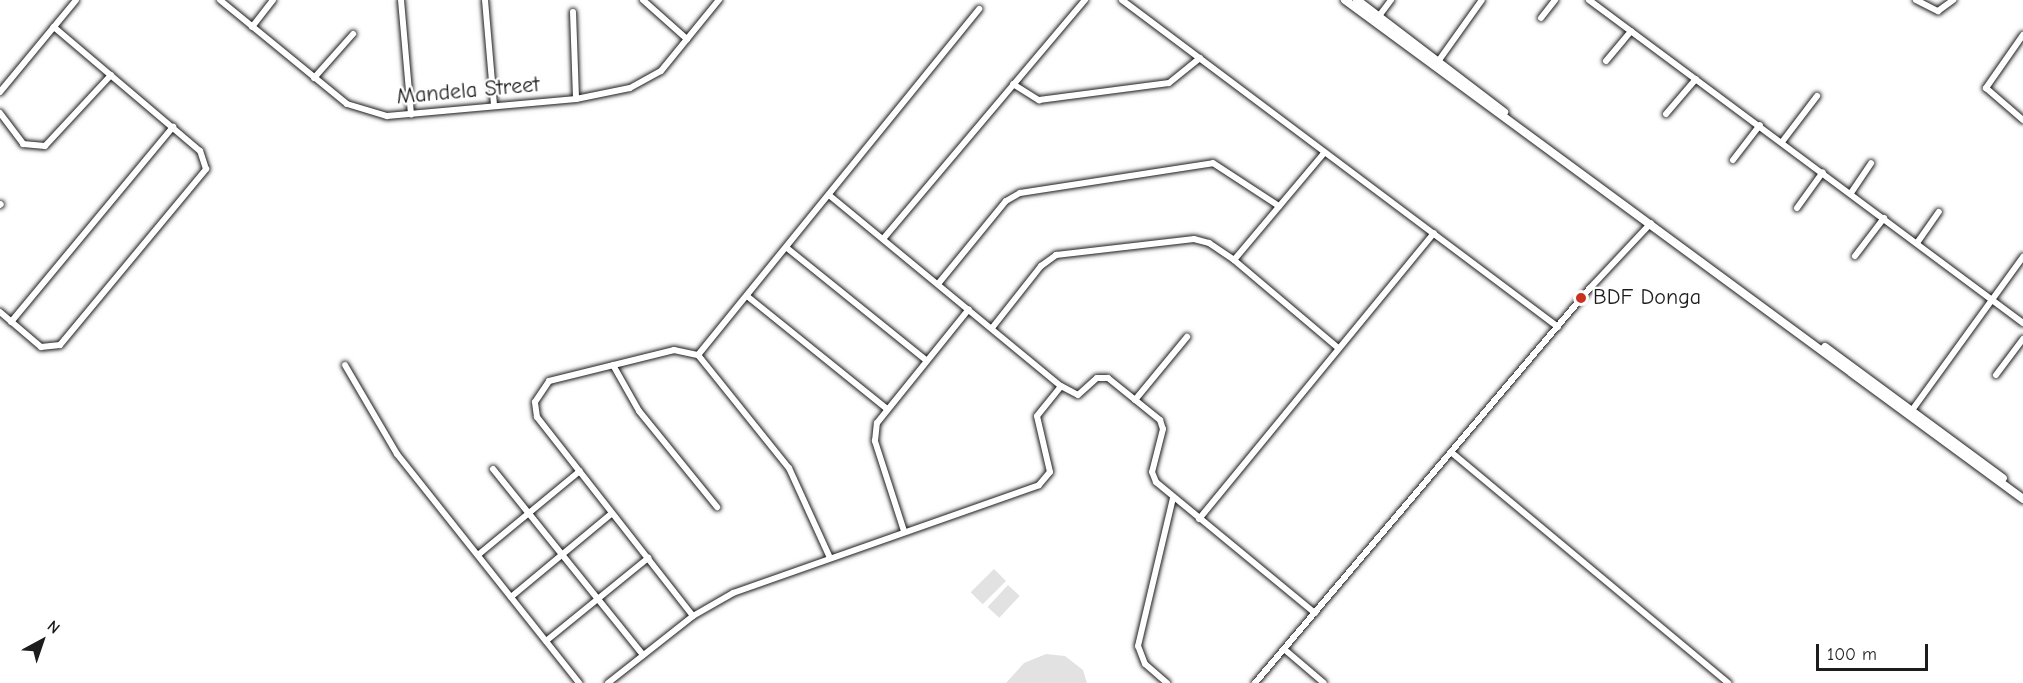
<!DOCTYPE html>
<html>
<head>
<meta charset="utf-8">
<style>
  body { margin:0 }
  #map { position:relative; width:2023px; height:683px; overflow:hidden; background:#fff; font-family:"Comic Neue",sans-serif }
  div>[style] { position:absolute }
  .green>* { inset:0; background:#e2e2e2; transform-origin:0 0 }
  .roads { filter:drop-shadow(0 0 2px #1c1c1c) drop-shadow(0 0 2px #1c1c1c) }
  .street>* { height:6px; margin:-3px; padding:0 3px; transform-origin:3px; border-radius:3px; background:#fff }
  .secondary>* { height:8px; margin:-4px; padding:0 4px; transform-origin:4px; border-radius:4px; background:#fff }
  .dots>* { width:16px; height:16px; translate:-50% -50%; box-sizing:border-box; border:3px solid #fff; border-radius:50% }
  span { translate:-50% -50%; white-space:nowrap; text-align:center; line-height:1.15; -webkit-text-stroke:4.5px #fff; paint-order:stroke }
  .street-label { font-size:22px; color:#1c1c1c }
  .poi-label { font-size:22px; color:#1c1c1c }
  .left { translate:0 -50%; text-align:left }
  .north { position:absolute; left:12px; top:611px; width:60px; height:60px; -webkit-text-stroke:4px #fff; paint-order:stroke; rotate:40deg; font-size:16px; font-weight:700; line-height:24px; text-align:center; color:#1c1c1c }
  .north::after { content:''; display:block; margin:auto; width:21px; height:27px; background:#1c1c1c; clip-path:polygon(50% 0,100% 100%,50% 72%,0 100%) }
  .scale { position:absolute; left:1816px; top:644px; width:112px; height:27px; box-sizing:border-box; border:3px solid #1c1c1c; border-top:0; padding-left:8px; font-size:18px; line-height:21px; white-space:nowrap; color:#1c1c1c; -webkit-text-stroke:4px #fff; paint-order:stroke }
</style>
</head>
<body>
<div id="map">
  <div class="green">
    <i style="left:994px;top:569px;width:17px;height:33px;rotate:45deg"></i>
    <i style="left:1008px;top:585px;width:16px;height:30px;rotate:43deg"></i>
    <i style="clip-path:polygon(1046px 654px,1065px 656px,1083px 670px,1087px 683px,1006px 683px,1024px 663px)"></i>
  </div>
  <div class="roads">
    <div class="street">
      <i style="left:220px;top:0;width:164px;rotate:39.3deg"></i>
      <i style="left:347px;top:104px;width:42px;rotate:16.7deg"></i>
      <i style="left:387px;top:116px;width:190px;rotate:-5.1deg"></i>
      <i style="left:576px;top:99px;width:55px;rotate:-11.5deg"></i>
      <i style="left:630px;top:88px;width:35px;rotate:-29deg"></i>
      <i style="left:661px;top:71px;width:92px;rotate:-50.8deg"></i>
      <i style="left:401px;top:0;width:115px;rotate:85deg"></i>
      <i style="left:485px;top:0;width:106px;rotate:85.1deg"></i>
      <i style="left:643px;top:0;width:59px;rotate:41.6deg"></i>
      <i style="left:1122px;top:0;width:545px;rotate:36.87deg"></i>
      <i style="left:1589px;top:0;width:541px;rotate:36.66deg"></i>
      <i style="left:1916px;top:0;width:25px;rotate:27deg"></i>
      <i style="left:1938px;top:11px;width:19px;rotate:-36deg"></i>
      <i style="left:573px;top:12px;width:87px;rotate:88deg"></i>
      <i style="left:1541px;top:18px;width:23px;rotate:-52deg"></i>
      <i style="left:1376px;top:20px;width:25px;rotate:-53deg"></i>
      <i style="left:252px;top:27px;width:34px;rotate:-52deg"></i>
      <i style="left:2023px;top:35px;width:65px;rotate:124.9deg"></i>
      <i style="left:1986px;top:88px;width:49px;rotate:40.9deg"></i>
      <i style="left:1606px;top:61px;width:39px;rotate:-50deg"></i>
      <i style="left:1437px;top:63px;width:77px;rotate:-54.5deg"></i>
      <i style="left:314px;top:78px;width:59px;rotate:-48.4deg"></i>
      <i style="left:1013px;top:84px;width:31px;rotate:32deg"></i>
      <i style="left:1039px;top:100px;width:131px;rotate:-7.5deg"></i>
      <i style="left:1169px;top:83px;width:40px;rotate:-39deg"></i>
      <i style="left:0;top:92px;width:119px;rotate:-50.4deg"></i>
      <i style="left:0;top:113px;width:39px;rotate:53deg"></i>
      <i style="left:23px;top:144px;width:22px;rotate:5deg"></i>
      <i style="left:45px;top:146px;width:97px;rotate:-47.1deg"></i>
      <i style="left:1666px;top:114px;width:46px;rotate:-49.4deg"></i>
      <i style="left:1782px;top:142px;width:58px;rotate:-52.7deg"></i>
      <i style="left:1733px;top:160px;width:44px;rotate:-52.4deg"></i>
      <i style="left:1851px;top:193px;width:36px;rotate:-56deg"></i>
      <i style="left:829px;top:195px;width:301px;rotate:39.5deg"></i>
      <i style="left:1061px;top:386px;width:19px;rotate:28deg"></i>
      <i style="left:1078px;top:395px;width:25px;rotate:-42deg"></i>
      <i style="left:1097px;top:378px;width:11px"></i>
      <i style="left:1108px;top:378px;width:67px;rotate:38.9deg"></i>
      <i style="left:1160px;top:420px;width:9px;rotate:72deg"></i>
      <i style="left:1163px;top:429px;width:44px;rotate:104.3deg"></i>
      <i style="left:1152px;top:472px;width:11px;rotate:68deg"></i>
      <i style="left:1156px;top:482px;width:206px;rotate:39.5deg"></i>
      <i style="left:0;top:205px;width:1px;rotate:-45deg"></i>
      <i style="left:1797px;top:208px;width:44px;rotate:-54.2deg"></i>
      <i style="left:883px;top:239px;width:313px;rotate:-49.8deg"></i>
      <i style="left:1917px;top:243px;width:38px;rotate:-55deg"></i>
      <i style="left:787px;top:248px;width:179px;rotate:38.9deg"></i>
      <i style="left:1855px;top:256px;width:48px;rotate:-52.7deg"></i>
      <i style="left:1234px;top:260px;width:140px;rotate:-49.9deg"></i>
      <i style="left:938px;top:284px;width:107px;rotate:-50.7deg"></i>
      <i style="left:1006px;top:201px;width:16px;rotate:-30deg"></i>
      <i style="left:1020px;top:193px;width:195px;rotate:-8.8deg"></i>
      <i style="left:1213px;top:163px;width:79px;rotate:33.1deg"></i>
      <i style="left:747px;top:296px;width:179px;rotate:38.9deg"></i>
      <i style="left:0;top:312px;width:54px;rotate:40.5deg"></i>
      <i style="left:41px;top:347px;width:19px;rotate:-6deg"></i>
      <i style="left:60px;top:345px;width:229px;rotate:-50.3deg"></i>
      <i style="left:206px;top:169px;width:19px;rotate:-108deg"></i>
      <i style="left:200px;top:151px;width:192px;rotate:-139.7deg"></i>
      <i style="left:11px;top:322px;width:254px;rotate:-50.3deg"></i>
      <i style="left:992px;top:328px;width:79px;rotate:-51.7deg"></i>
      <i style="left:1041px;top:266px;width:19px;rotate:-36deg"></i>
      <i style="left:1056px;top:255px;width:139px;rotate:-6.6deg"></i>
      <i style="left:1194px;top:239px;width:16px;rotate:15deg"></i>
      <i style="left:1209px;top:243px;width:30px;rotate:34deg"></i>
      <i style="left:1234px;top:260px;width:136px;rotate:40.2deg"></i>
      <i style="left:698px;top:355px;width:446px;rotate:-50.9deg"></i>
      <i style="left:345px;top:365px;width:103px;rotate:59.7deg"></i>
      <i style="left:397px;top:454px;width:293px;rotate:51.5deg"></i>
      <i style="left:613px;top:365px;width:53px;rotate:60.5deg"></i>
      <i style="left:639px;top:411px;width:124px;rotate:50.9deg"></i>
      <i style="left:1996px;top:375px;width:45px;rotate:-53.1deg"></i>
      <i style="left:1135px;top:400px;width:82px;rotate:-50.5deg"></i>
      <i style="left:1910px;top:413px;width:193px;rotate:-54.1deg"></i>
      <i style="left:1451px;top:452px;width:361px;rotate:39.8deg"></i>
      <i style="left:493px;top:469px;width:239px;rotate:51.1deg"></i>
      <i style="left:1199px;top:519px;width:370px;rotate:-50.6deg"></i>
      <i style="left:904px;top:531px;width:95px;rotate:-107.9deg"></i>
      <i style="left:875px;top:441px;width:18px;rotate:-84deg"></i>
      <i style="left:877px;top:423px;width:146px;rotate:-51.1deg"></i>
      <i style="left:478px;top:555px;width:132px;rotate:-39.5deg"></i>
      <i style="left:511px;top:597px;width:131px;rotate:-39.7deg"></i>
      <i style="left:693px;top:616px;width:253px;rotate:-128.1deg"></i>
      <i style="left:537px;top:417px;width:15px;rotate:-98deg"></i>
      <i style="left:535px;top:402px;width:25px;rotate:-56deg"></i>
      <i style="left:549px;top:381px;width:129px;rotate:-13.9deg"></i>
      <i style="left:674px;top:350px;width:25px;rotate:12deg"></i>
      <i style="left:698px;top:355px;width:145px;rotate:51.2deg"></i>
      <i style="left:789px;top:468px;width:99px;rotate:65.5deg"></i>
      <i style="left:546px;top:641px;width:132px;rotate:-39.1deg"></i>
      <i style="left:1284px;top:649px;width:52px;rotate:40.4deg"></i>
      <i style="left:608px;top:683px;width:108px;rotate:-38.2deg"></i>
      <i style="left:693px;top:616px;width:46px;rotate:-29.9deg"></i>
      <i style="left:733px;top:593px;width:324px;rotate:-19.4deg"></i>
      <i style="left:1039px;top:485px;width:17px;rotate:-50deg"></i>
      <i style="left:1050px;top:472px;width:57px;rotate:-103.1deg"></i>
      <i style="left:1037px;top:416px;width:38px;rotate:-51deg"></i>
      <i style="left:1167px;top:683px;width:29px;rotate:-139deg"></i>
      <i style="left:1145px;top:664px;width:19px;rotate:-111deg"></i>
      <i style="left:1138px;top:646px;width:152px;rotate:-76.7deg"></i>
      <i style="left:1255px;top:683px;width:518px;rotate:-49.7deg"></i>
      <i style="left:1590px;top:288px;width:89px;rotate:-46.8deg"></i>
    </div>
    <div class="secondary">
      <i style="left:1345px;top:0;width:842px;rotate:36.35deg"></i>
      <i style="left:1357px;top:0;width:185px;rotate:37.3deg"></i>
      <i style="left:1825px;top:347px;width:221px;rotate:36.4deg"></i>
    </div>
  </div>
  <div class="dots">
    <i style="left:1581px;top:298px;background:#c8321e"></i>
  </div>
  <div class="street-label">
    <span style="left:468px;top:91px;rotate:-5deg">Mandela Street</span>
  </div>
  <div class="poi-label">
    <span class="left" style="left:1593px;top:298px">BDF Donga</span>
  </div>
  <div class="north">N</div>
  <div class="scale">100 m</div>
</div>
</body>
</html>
